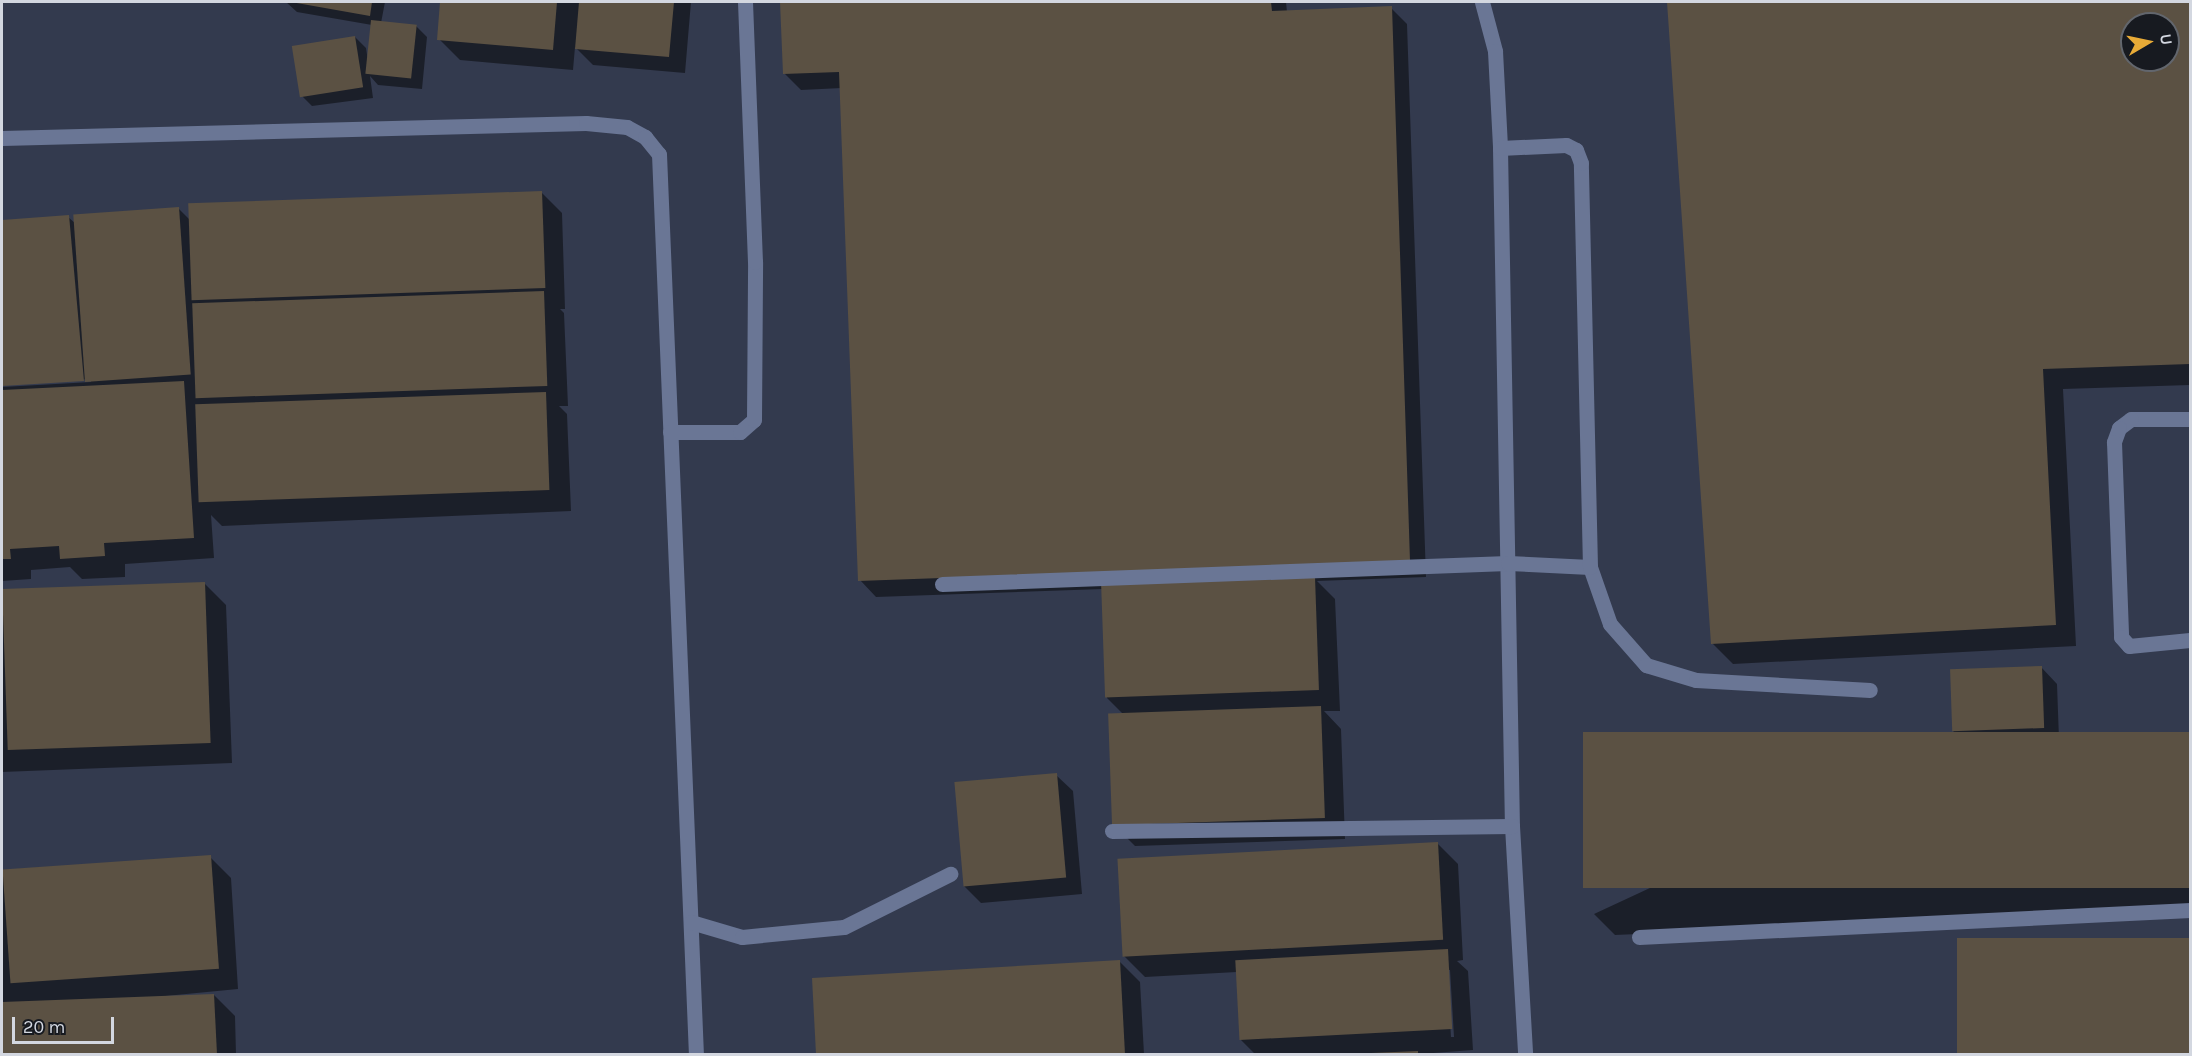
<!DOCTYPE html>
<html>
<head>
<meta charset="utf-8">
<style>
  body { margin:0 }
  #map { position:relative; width:2192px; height:1056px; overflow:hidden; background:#2c313f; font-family:Karla,sans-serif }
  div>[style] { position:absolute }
  .built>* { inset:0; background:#333a4e }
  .shadow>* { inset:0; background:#0007; transform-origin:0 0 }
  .building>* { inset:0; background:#5b5143; transform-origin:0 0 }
  .minor>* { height:15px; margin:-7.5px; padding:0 7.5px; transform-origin:7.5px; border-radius:7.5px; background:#6a7695 }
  span { translate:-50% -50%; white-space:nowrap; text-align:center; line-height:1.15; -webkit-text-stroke:4.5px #171a20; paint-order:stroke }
  .frame { position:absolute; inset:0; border:3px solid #d3d7e0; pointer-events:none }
  .north { position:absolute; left:2120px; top:12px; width:60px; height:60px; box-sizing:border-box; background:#171a20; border:2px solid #62666d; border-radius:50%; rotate:81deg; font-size:16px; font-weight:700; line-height:24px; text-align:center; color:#d3d7e0 }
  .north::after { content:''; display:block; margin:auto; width:21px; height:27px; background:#e8ab37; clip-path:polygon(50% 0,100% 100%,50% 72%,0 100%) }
  .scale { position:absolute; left:12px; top:1017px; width:102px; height:27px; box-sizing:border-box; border:3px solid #d3d7e0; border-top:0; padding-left:8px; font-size:18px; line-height:21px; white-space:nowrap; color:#d3d7e0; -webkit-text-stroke:4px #171a20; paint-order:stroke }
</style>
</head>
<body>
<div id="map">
  <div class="built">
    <i style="clip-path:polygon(evenodd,2px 2px,2190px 2px,2190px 1054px,2px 1054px,2px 2px,2132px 24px,2168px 24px,2168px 60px,2132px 60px,2132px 24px)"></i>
  </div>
  <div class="shadow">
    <i style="clip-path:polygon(286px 2px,385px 2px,381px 23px,416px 26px,427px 37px,422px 89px,378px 85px,370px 76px,373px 98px,312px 106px,301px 95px,355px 37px,366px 48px,368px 61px,372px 25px,297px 12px)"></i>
    <i style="clip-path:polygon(442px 2px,691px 2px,685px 73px,593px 65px,575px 47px,573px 70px,460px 60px,439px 39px)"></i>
    <i style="clip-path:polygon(781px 2px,1286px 2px,1287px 12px,1391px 8px,1407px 24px,1426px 577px,1317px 581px,1335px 599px,1340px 711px,1324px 711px,1341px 729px,1345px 839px,1135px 846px,1114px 825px,1124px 715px,1107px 698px,1103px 589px,876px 597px,860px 580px,842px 88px,801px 90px,784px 73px)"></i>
    <i style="clip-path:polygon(evenodd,2190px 2px,2190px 385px,2063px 389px,2076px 646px,1733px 664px,1712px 643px,1669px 3px,2190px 2px,2132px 24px,2168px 24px,2168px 60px,2132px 60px,2132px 24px)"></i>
    <i style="clip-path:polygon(541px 192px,562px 213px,565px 309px,560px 309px,564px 313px,568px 406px,559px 406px,567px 414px,571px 511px,222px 526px,211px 515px,214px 558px,125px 564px,125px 577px,82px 579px,70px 567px,31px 570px,31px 579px,2px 581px,2px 387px,91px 382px,91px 379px,2px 384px,2px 222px,68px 217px,75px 223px,179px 209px,190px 220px)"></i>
    <i style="clip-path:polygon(205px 584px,226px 605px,232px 763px,2px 772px,2px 592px)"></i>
    <i style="clip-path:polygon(2041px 667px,2057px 684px,2059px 739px,2190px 734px,2190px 910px,1615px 935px,1594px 914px,1964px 742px,1953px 731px)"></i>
    <i style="clip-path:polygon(1056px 775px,1073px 791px,1082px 894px,981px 903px,964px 886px)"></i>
    <i style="clip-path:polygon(evenodd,1437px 843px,1458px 864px,1463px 960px,1457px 961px,1468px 971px,1473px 1050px,1420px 1054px,1255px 1054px,1241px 1040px,1237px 972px,1145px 977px,1124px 956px,1437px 843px,1447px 970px,1450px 970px,1454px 1037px,1451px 1037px,1447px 970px)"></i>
    <i style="clip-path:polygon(210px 857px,231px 878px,238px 989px,145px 998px,214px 995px,235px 1016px,236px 1054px,2px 1054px,2px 870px)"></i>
    <i style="left:2190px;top:939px;width:115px;height:231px;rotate:90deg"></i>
    <i style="clip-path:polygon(1119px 961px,1140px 982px,1144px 1054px,818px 1054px,814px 979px)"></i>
  </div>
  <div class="building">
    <i style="clip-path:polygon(291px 2px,372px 2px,370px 16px)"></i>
    <i style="clip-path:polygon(440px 2px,557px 2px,553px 50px,437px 40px)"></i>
    <i style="clip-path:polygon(579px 2px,674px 2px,669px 57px,575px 49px)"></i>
    <i style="clip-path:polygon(780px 2px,1271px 2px,1272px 11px,1392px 6px,1410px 561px,858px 581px,839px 72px,783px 74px)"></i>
    <i style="clip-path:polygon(evenodd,1667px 2px,2190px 2px,2190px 364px,2043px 369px,2056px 625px,1711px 644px,1667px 2px,2132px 24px,2168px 24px,2168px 60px,2132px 60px,2132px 24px)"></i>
    <i style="left:371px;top:20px;width:46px;height:54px;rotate:6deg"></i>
    <i style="left:355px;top:36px;width:52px;height:64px;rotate:81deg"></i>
    <i style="left:542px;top:191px;width:97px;height:354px;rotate:88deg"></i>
    <i style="left:179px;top:207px;width:168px;height:106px;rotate:86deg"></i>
    <i style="clip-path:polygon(69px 215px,84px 381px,2px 386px,2px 220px)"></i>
    <i style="left:544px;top:291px;width:95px;height:352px;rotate:88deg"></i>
    <i style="clip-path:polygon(184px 381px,194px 538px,104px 543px,105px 556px,60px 559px,59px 546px,10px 549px,11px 559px,2px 559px,2px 390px)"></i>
    <i style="left:546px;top:392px;width:98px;height:351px;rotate:88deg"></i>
    <i style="left:1315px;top:577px;width:113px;height:214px;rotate:88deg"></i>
    <i style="left:205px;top:582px;width:161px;height:203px;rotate:88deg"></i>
    <i style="left:2042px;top:666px;width:62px;height:92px;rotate:88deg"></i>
    <i style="left:1321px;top:706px;width:112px;height:213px;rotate:88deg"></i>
    <i style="left:2190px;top:732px;width:156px;height:607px;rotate:90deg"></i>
    <i style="left:1057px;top:773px;width:105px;height:103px;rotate:85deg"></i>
    <i style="left:1438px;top:842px;width:98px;height:321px;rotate:87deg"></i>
    <i style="left:211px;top:855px;width:114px;height:209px;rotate:86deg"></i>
    <i style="left:2190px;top:938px;width:116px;height:233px;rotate:90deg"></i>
    <i style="left:1448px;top:949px;width:80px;height:213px;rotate:87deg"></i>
    <i style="clip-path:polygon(1120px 960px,1125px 1054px,816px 1054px,812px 978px)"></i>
    <i style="clip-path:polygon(214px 994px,217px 1054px,2px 1054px,2px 1002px)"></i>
    <i style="clip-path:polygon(1418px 1051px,1418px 1054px,1371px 1054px,1371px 1053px)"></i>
  </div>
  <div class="minor">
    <i style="left:1482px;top:2px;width:51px;rotate:75.1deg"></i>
    <i style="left:1495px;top:51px;width:97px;rotate:87deg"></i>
    <i style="left:1500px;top:148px;width:678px;rotate:88.99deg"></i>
    <i style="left:1512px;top:826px;width:228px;rotate:86.7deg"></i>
    <i style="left:2px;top:138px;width:584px;rotate:-1.47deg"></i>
    <i style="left:586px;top:123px;width:41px;rotate:5.6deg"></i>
    <i style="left:627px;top:127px;width:21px;rotate:29deg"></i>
    <i style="left:645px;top:137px;width:22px;rotate:51deg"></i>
    <i style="left:659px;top:154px;width:901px;rotate:87.65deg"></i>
    <i style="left:2190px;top:419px;width:59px;rotate:180deg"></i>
    <i style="left:2131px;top:419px;width:15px;rotate:143deg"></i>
    <i style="left:2119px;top:428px;width:15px;rotate:110deg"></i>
    <i style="left:2114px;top:442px;width:195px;rotate:87.9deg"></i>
    <i style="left:2121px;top:637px;width:12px;rotate:48deg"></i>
    <i style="left:2129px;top:646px;width:61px;rotate:-5.6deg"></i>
    <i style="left:670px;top:432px;width:70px"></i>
    <i style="left:740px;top:432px;width:18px;rotate:-41deg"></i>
    <i style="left:754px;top:420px;width:158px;rotate:-89.6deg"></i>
    <i style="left:755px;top:262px;width:260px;rotate:-92.2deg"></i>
    <i style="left:1590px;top:567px;width:60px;rotate:70.7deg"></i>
    <i style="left:1610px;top:624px;width:55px;rotate:48.7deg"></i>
    <i style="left:1646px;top:665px;width:52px;rotate:16.7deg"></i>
    <i style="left:1696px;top:680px;width:174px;rotate:3.3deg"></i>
    <i style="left:942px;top:584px;width:566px;rotate:-2.12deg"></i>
    <i style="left:1508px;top:563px;width:82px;rotate:2.8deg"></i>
    <i style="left:1590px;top:567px;width:404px;rotate:-91.3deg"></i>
    <i style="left:1581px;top:163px;width:14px;rotate:-111deg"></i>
    <i style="left:1576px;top:150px;width:11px;rotate:-153deg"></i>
    <i style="left:1566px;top:145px;width:66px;rotate:177.4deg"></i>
    <i style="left:1112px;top:831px;width:400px;rotate:-0.7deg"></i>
    <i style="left:691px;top:922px;width:53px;rotate:16.4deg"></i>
    <i style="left:742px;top:937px;width:102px;rotate:-5.6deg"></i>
    <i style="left:844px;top:927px;width:119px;rotate:-26.6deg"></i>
    <i style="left:1639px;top:937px;width:552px;rotate:-2.81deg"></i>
  </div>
  <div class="frame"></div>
  <div class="north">U</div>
  <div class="scale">20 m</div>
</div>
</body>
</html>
